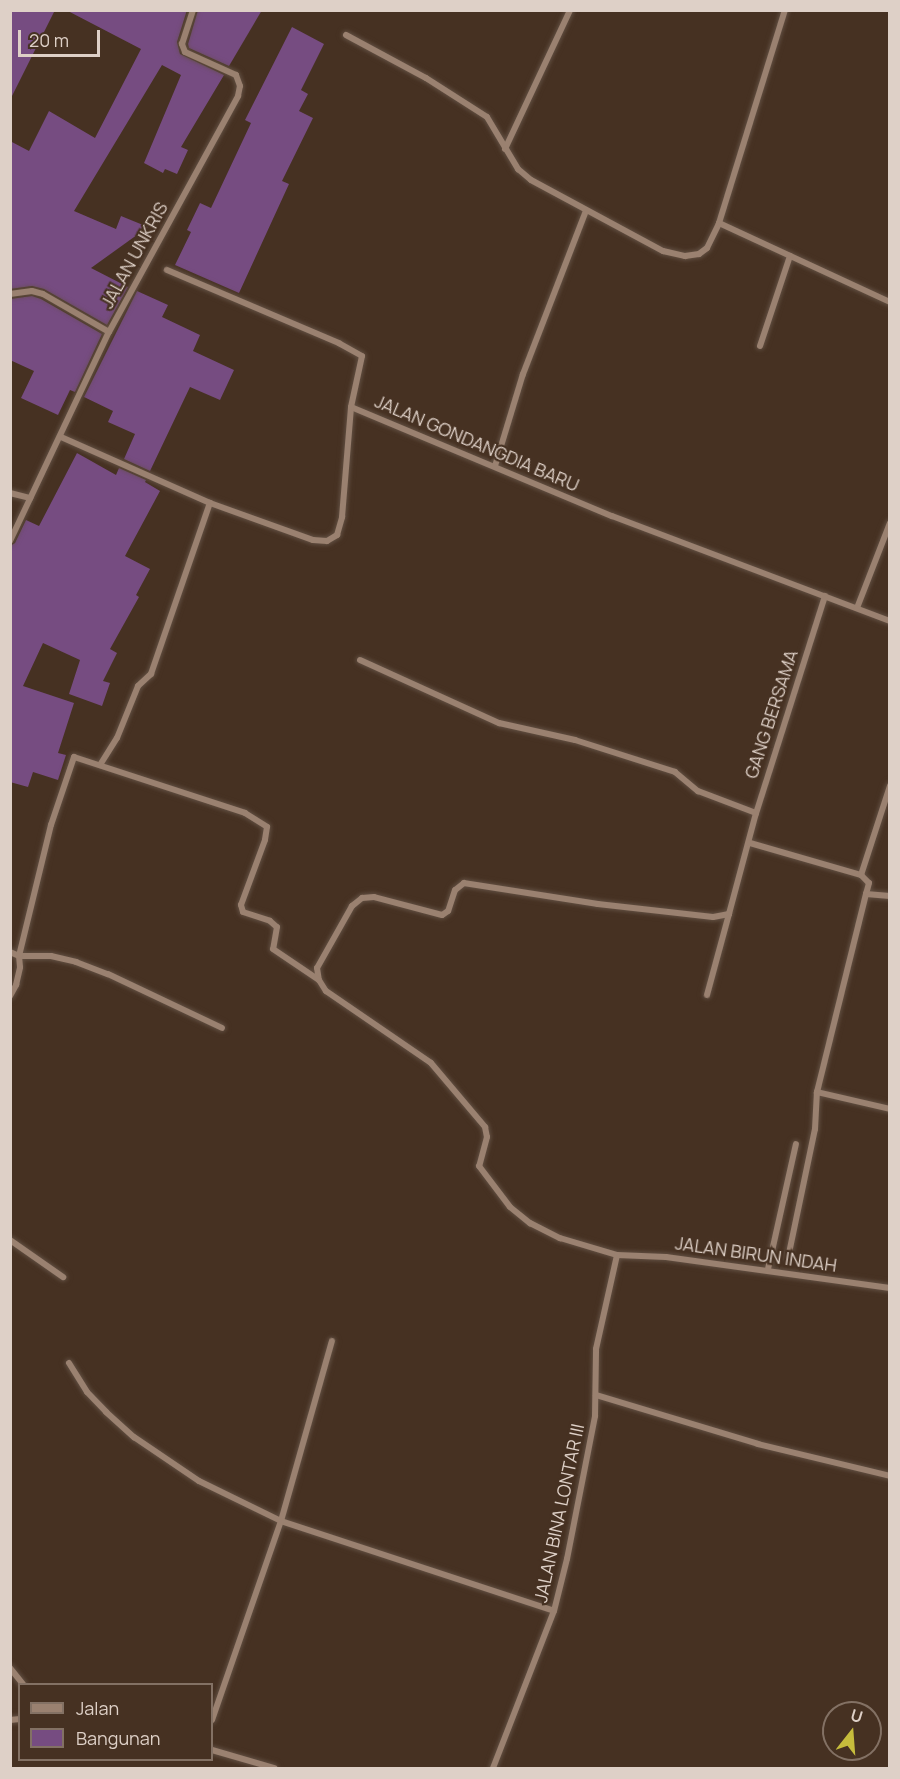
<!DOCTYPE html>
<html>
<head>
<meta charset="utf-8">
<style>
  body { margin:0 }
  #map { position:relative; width:900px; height:1779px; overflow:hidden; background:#463122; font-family:Manrope,sans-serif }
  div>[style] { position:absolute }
  .building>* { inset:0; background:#764c81 }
  .roads { filter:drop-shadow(0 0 2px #614f42) drop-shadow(0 0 2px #614f42) }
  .minor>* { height:6px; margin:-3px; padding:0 3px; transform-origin:3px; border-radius:3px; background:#9a8170 }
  span { translate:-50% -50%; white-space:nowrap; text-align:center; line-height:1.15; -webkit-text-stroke:4.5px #463122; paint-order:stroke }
  .street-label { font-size:18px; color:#ded0c7 }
  .frame { position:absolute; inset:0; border:12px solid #ded0c7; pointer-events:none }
  .legend { position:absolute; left:18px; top:1683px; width:195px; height:78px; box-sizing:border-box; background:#463122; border:2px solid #837164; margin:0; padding:8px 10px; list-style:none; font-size:18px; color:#ded0c7 }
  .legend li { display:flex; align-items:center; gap:12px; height:30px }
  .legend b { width:30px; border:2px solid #837164 }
  .north { position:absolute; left:822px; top:1701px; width:60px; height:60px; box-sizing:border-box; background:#463122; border:2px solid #837164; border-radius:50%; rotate:17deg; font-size:16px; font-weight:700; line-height:24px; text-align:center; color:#ded0c7 }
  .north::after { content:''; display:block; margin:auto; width:21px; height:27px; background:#c6bc3c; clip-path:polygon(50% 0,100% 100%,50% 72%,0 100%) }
  .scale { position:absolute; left:18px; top:30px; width:82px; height:27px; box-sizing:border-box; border:3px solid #ded0c7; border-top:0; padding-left:8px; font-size:18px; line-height:21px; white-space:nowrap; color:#ded0c7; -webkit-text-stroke:4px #463122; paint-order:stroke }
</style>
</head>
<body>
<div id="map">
  <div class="building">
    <i style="clip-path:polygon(10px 10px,55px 10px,10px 100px)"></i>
    <i style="clip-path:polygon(66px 10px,187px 10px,177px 42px,180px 54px,224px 75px,181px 147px,188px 150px,177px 174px,165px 169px,163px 173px,144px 163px,181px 75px,162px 65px,74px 211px,116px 229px,121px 216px,148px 227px,91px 268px,128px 287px,107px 325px,44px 289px,32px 286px,10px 289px,10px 141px,29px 151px,49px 111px,95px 138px,141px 49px)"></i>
    <i style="clip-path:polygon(198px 10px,262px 10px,229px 66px,189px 48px,188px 44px)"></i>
    <i style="clip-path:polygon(292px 27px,324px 44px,301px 90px,308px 94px,299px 111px,313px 118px,282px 181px,289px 184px,239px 293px,175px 265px,191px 232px,187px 230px,200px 203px,211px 208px,251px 123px,245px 120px)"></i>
    <i style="clip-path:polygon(137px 291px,168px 305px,162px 317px,200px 335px,193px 351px,234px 370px,220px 400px,190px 387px,150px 471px,124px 459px,135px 434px,108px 422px,113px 411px,84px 397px)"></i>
    <i style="clip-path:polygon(32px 296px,41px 299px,102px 334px,75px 392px,70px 390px,58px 415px,21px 398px,34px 371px,10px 360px,10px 299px)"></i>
    <i style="clip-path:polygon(77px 453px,116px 475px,119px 468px,146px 480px,145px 482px,160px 491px,125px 556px,150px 569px,136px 595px,139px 597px,110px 649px,117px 653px,103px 681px,110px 683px,102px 706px,69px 694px,80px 660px,43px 643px,23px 686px,74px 703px,58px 753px,66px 755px,58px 780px,33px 772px,28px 787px,10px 782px,10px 546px,15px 543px,26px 520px,39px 526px)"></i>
  </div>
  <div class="roads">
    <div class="minor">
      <i style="left:346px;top:35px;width:91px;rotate:28.3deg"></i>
      <i style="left:426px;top:78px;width:72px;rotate:32.6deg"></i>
      <i style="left:487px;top:117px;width:61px;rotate:59.2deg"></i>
      <i style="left:518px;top:169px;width:17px;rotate:40deg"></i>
      <i style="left:531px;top:180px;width:150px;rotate:28.3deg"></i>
      <i style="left:663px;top:251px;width:23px;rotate:13deg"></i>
      <i style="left:685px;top:256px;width:14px;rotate:-8deg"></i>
      <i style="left:699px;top:254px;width:10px;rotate:-37deg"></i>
      <i style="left:707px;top:248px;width:28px;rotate:-64deg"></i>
      <i style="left:719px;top:223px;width:223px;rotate:-72.8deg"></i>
      <i style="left:505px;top:149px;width:153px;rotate:-64.9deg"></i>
      <i style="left:719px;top:223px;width:188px;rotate:24.8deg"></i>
      <i style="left:10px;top:294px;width:22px;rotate:-8deg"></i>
      <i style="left:32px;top:291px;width:11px;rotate:15deg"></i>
      <i style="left:43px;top:294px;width:76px;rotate:29.9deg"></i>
      <i style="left:760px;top:346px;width:95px;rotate:-71.6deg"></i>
      <i style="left:351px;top:407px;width:283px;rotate:22.7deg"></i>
      <i style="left:612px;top:516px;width:297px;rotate:20.7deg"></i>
      <i style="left:61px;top:437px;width:163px;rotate:23.9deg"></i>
      <i style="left:210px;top:503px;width:109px;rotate:19.8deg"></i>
      <i style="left:313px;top:540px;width:14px;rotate:4deg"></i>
      <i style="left:327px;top:541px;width:12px;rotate:-31deg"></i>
      <i style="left:337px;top:535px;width:19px;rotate:-74deg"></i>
      <i style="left:342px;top:517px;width:110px;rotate:-85.3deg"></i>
      <i style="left:351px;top:407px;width:52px;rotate:-77.8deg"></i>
      <i style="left:362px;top:356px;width:26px;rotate:-151deg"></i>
      <i style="left:339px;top:343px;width:187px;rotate:-157deg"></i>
      <i style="left:495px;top:466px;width:96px;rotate:-73.1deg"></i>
      <i style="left:523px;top:374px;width:175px;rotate:-68.9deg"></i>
      <i style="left:10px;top:493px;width:21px;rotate:14deg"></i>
      <i style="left:10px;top:541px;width:231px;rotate:-64.7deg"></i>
      <i style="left:109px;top:332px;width:269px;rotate:-61.3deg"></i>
      <i style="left:238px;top:96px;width:10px;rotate:-79deg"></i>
      <i style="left:240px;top:86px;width:12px;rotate:-110deg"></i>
      <i style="left:236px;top:75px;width:56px;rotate:-155.7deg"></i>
      <i style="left:185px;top:52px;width:9px;rotate:-111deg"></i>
      <i style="left:182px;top:44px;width:36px;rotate:-72deg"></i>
      <i style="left:825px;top:596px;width:228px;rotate:107.6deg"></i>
      <i style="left:756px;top:813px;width:105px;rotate:105deg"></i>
      <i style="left:729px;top:914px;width:16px;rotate:169deg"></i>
      <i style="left:713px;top:917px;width:116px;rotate:-173.6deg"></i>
      <i style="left:598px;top:904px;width:136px;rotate:-171.1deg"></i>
      <i style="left:464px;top:883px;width:11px;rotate:142deg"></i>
      <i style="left:455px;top:890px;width:22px;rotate:108deg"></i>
      <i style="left:448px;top:911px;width:7px;rotate:146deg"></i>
      <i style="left:442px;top:915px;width:70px;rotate:-165.2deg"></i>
      <i style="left:374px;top:897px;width:12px;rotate:175deg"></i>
      <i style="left:362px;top:898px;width:13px;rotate:141deg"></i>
      <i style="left:352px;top:906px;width:71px;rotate:119.4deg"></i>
      <i style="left:317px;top:968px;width:12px;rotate:81deg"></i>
      <i style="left:319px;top:980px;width:13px;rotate:58deg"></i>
      <i style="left:326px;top:991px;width:127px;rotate:34.4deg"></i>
      <i style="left:431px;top:1063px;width:84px;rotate:49.8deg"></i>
      <i style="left:485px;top:1127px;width:10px;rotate:79deg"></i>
      <i style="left:487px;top:1137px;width:30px;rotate:105deg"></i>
      <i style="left:479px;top:1166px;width:51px;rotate:52.9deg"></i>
      <i style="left:510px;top:1207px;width:26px;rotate:39deg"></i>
      <i style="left:530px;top:1223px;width:34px;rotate:27deg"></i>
      <i style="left:560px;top:1238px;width:59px;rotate:16.6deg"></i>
      <i style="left:617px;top:1255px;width:49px;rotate:2.3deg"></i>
      <i style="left:666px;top:1257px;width:226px;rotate:7.9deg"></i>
      <i style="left:857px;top:608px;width:91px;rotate:-68.8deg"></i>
      <i style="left:360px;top:660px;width:153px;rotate:24.4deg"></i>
      <i style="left:499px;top:723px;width:78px;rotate:12.6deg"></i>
      <i style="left:575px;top:740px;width:105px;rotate:17.7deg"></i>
      <i style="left:675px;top:772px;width:30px;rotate:40deg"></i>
      <i style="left:698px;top:791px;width:62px;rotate:20.8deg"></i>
      <i style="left:100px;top:765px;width:32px;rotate:-58deg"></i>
      <i style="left:117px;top:738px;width:56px;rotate:-68deg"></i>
      <i style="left:138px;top:686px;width:18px;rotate:-43deg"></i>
      <i style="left:151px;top:674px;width:181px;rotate:-71deg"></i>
      <i style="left:750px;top:843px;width:116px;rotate:16.1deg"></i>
      <i style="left:861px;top:875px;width:11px;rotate:45deg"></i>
      <i style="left:869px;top:883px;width:11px;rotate:105deg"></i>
      <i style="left:866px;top:894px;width:24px;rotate:5deg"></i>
      <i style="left:861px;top:875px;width:94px;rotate:-72deg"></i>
      <i style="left:10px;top:952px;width:10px;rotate:24deg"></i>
      <i style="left:19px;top:956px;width:32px"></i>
      <i style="left:51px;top:956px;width:26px;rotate:13deg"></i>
      <i style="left:76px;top:962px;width:34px;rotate:21deg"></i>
      <i style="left:108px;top:974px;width:126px;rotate:25.3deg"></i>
      <i style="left:707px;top:995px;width:84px;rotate:-74.8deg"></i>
      <i style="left:10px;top:996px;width:13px;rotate:-61deg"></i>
      <i style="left:16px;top:985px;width:18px;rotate:-77deg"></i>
      <i style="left:20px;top:967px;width:11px;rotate:-95deg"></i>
      <i style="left:19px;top:956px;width:135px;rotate:-76.3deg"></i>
      <i style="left:51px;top:825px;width:72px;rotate:-71.3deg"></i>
      <i style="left:74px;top:757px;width:180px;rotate:18.1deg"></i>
      <i style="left:245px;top:813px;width:26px;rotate:32deg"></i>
      <i style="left:267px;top:827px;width:13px;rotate:99deg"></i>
      <i style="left:265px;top:840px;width:69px;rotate:110.3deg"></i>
      <i style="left:241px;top:905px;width:7px;rotate:74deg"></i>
      <i style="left:243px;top:912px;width:28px;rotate:18deg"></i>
      <i style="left:270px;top:921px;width:9px;rotate:41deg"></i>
      <i style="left:277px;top:927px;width:22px;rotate:100deg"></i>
      <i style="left:273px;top:949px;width:55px;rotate:34deg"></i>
      <i style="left:817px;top:1092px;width:75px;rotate:13.1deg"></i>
      <i style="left:10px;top:1240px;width:65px;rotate:34.9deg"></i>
      <i style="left:788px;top:1258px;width:132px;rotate:-78.2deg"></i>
      <i style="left:815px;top:1129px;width:37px;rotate:-87deg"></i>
      <i style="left:817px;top:1092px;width:204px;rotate:-76.1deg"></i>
      <i style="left:768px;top:1269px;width:128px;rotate:-77.4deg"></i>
      <i style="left:69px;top:1363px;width:34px;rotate:58deg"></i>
      <i style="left:87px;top:1392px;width:28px;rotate:46deg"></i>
      <i style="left:106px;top:1412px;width:38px;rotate:42deg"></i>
      <i style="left:134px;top:1437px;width:78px;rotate:34.1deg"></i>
      <i style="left:199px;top:1481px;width:91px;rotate:26deg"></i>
      <i style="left:281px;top:1521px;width:287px;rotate:18.2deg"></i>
      <i style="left:596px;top:1395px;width:169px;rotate:16.8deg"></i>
      <i style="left:758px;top:1444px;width:136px;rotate:13.6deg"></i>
      <i style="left:10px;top:1668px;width:21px;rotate:51deg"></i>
      <i style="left:10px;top:1720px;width:10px;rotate:-6deg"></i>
      <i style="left:212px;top:1720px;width:211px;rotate:-70.9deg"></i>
      <i style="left:281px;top:1521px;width:187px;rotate:-74.2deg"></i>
      <i style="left:212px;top:1750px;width:65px;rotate:16.2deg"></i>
      <i style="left:493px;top:1768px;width:168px;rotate:-68.8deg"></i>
      <i style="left:554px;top:1611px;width:54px;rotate:-76deg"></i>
      <i style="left:567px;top:1559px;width:146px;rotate:-78.9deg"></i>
      <i style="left:595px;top:1416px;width:67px;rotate:-89.1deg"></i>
      <i style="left:596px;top:1349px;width:96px;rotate:-77.4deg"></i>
    </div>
  </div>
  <div class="street-label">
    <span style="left:134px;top:255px;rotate:-61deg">JALAN UNKRIS</span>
    <span style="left:477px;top:443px;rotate:23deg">JALAN GONDANGDIA BARU</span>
    <span style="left:771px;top:714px;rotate:-72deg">GANG BERSAMA</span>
    <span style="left:756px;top:1254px;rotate:8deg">JALAN BIRUN INDAH</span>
    <span style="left:559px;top:1513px;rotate:-78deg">JALAN BINA LONTAR III</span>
  </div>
  <div class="frame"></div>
  <ul class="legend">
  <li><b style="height:8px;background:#9a8170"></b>Jalan</li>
  <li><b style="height:16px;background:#764c81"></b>Bangunan</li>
  </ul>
  <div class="north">U</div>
  <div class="scale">20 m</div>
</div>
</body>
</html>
